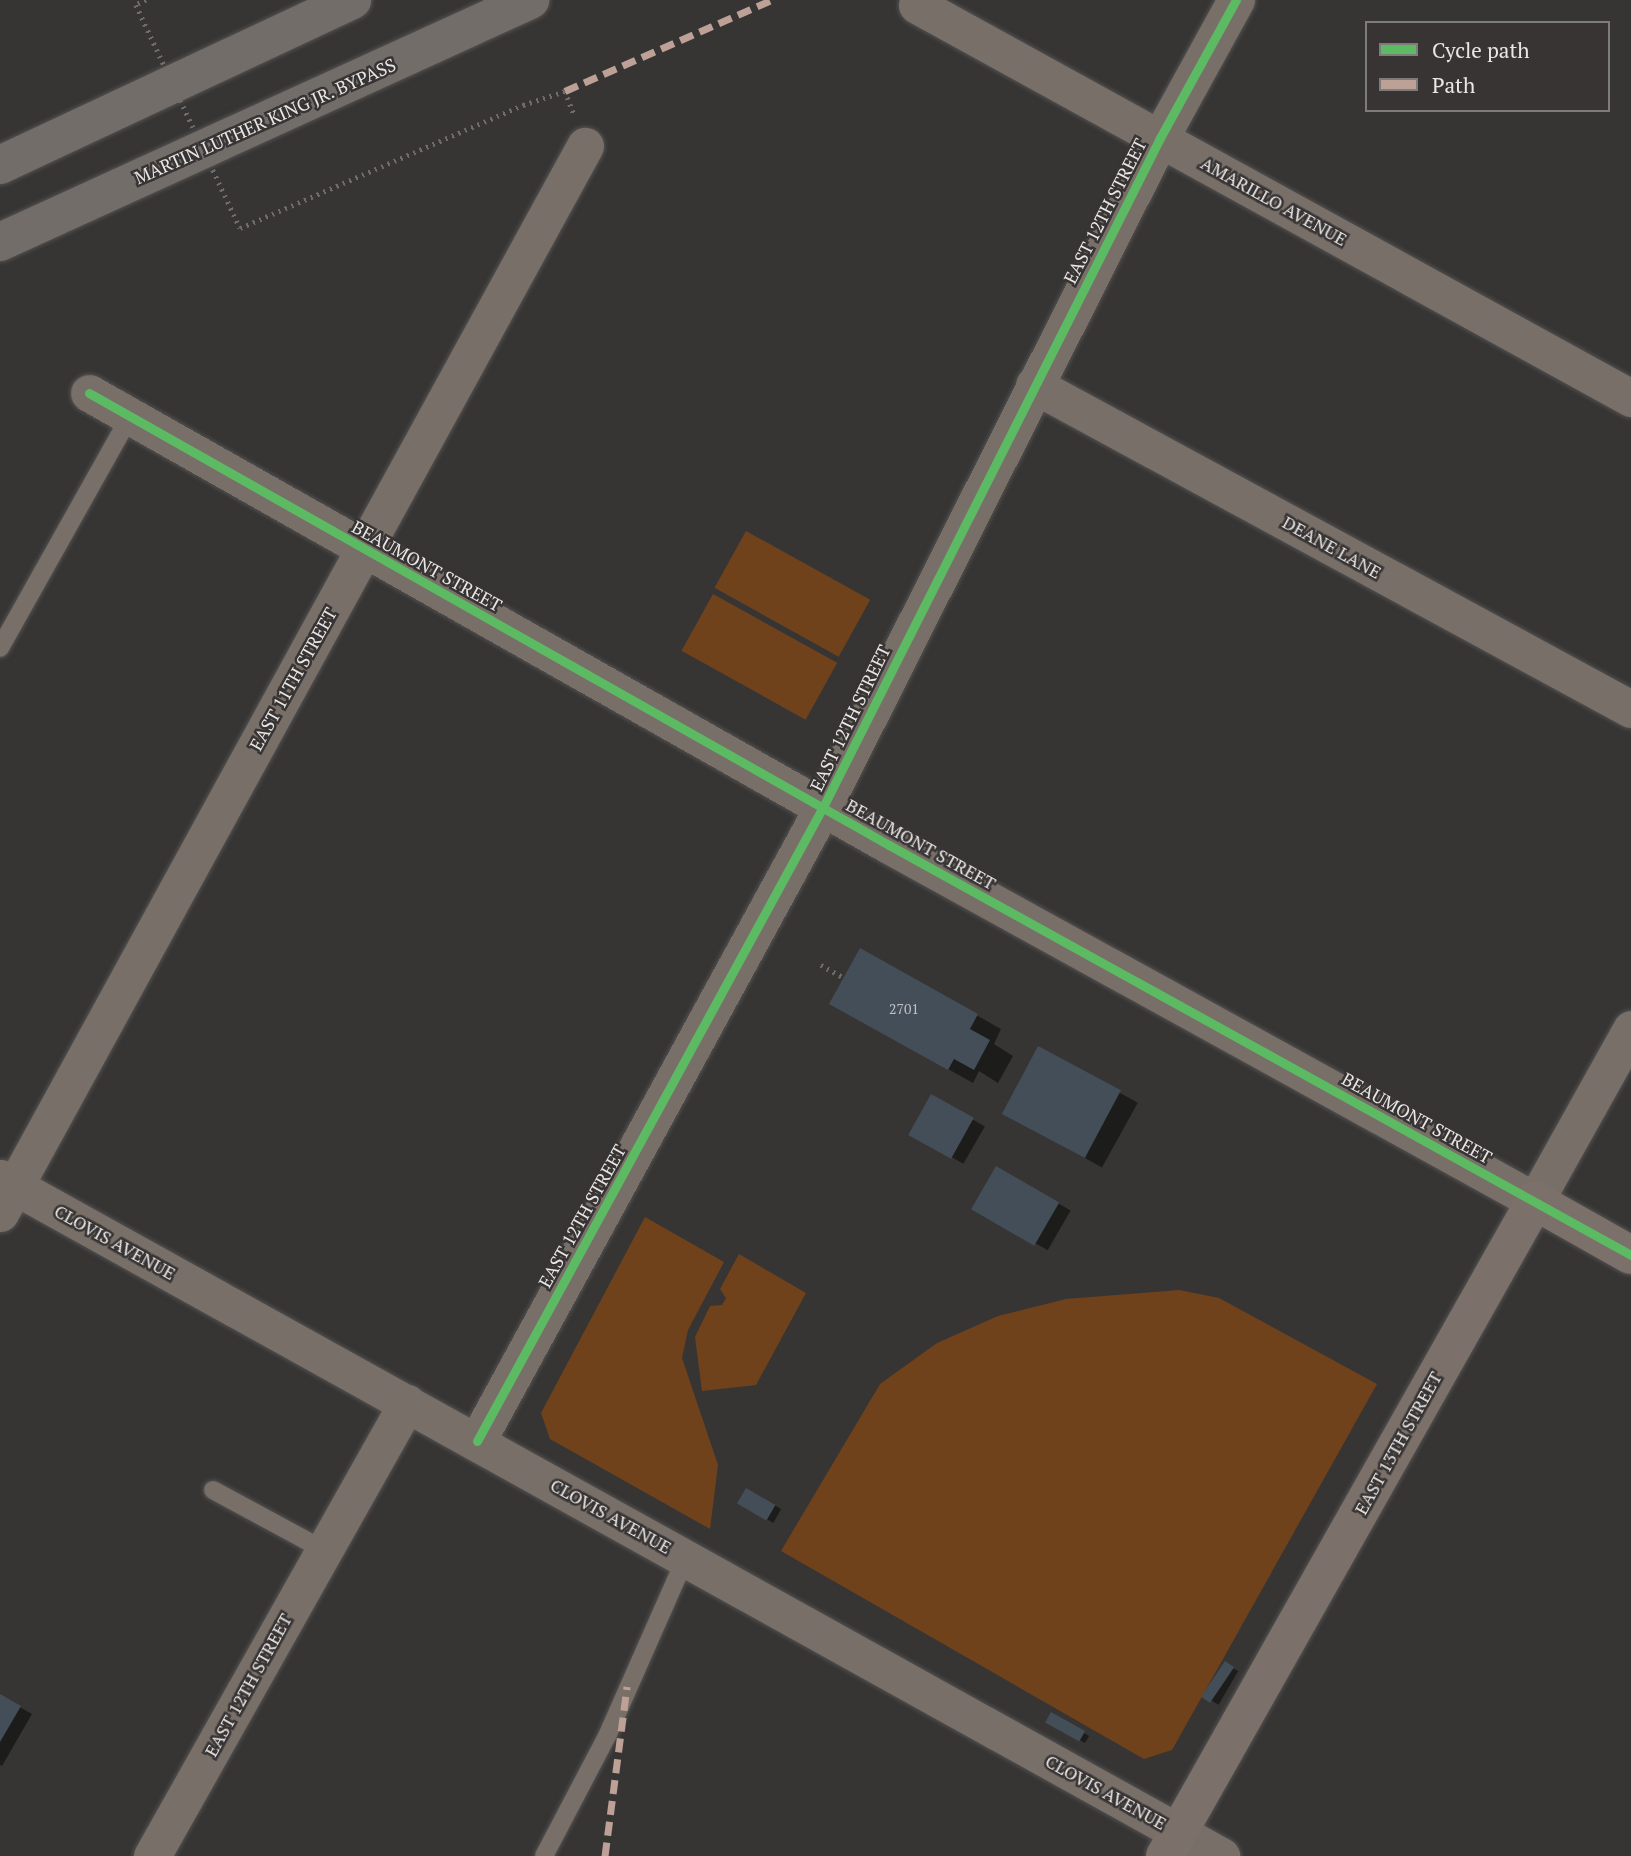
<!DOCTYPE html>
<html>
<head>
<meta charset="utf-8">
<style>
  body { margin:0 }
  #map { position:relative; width:1631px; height:1856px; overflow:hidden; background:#363534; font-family:"PT Serif",serif }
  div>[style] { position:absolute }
  .green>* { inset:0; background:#6f421c; transform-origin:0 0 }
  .shadow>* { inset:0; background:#0007; transform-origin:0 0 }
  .building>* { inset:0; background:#434e58; transform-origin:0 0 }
  .path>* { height:4.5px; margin-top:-2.25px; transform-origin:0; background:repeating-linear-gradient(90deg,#726c69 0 2px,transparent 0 7px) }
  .roads { filter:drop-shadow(0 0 2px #535150) drop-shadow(0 0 2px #535150) }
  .lane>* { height:18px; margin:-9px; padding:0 9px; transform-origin:9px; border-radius:9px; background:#786f69 }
  .street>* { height:37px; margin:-18.5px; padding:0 18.5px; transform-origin:18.5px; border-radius:18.5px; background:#786f69 }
  .secondary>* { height:38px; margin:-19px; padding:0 19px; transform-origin:19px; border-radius:19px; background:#7c716a }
  .highway>* { height:38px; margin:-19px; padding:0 19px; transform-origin:19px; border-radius:19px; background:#736d6a }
  .path-bridge>* { height:4.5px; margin-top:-2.25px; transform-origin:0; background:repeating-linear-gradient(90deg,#726c69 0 2px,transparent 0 7px) }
  .quiet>* { height:7px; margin-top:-3.5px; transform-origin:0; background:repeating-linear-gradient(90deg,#bda197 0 14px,transparent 0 21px) }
  .cycleway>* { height:9px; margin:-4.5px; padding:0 4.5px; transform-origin:4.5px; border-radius:4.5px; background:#5cba63 }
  span { translate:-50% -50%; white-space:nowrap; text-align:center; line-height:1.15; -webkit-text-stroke:5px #373433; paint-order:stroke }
  .number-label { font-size:14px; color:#c0c1c2 }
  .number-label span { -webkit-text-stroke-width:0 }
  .street-label { font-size:18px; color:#e9e7e6 }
  .legend { position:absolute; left:1365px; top:21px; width:245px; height:91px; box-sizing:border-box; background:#373433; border:2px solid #7e7c7b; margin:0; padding:9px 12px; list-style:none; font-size:21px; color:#e9e7e6 }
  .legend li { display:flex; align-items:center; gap:14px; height:35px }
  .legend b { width:35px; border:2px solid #7e7c7b }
</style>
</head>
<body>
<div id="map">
  <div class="green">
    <i style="left:746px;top:531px;width:142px;height:65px;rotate:29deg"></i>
    <i style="left:713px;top:594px;width:142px;height:65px;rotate:29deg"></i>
    <i style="clip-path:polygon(645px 1217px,724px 1262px,688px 1330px,682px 1358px,718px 1465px,710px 1529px,550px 1439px,541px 1413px)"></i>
    <i style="clip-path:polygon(739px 1254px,806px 1293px,756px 1385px,702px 1391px,695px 1337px,710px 1306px,722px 1305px,726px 1298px,720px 1289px)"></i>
    <i style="clip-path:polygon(1179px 1290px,1219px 1298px,1377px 1384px,1172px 1750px,1144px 1759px,781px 1551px,880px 1384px,937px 1343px,998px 1316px,1066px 1299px)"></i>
  </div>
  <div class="shadow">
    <i style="clip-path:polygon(861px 950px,1001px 1029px,994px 1044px,1013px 1056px,998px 1083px,979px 1071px,973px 1083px,832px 1004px)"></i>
    <i style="left:1039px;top:1048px;width:113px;height:74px;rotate:29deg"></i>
    <i style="left:932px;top:1096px;width:61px;height:43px;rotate:30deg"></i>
    <i style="left:997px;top:1168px;width:85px;height:46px;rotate:30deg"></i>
    <i style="left:747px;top:1490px;width:39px;height:16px;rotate:29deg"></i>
    <i style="left:1226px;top:1664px;width:14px;height:39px;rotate:30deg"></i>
    <i style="clip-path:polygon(0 1696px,32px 1714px,2px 1766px,0 1765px)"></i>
    <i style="clip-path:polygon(1052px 1714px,1089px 1736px,1085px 1743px,1047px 1722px)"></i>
  </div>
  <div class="building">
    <i style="clip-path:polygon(860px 948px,978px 1014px,970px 1029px,990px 1040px,974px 1070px,954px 1059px,948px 1070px,829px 1004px)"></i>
    <i style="left:1038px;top:1046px;width:94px;height:77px;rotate:28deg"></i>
    <i style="left:931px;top:1094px;width:49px;height:47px;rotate:29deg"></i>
    <i style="left:996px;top:1166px;width:73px;height:50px;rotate:30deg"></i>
    <i style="left:746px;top:1488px;width:34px;height:18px;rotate:30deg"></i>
    <i style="left:1225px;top:1661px;width:11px;height:43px;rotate:34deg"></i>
    <i style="clip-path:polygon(0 1694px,21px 1706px,0 1742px)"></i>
    <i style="left:1051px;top:1712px;width:39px;height:12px;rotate:29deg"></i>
  </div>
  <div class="path">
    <i style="left:523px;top:105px;width:44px;rotate:-18.4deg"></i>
    <i style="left:565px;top:91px;width:26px;rotate:69deg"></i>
    <i style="left:821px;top:965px;width:26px;rotate:29deg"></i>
  </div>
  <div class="roads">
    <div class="lane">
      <i style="left:0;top:648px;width:266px;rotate:-60.7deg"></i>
      <i style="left:213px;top:1490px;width:126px;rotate:28.4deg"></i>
      <i style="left:544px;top:1856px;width:138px;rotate:-62.3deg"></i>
      <i style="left:608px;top:1734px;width:193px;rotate:-66.2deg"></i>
    </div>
    <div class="street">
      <i style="left:917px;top:5px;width:815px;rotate:28.83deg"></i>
      <i style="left:1034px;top:385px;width:679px;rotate:28.49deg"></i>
      <i style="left:89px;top:393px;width:919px;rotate:29.47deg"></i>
      <i style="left:889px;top:845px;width:738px;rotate:28.86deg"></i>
      <i style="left:1535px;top:1201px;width:197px;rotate:-60.8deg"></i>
      <i style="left:0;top:1178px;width:1397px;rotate:29.04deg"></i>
      <i style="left:0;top:1213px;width:1217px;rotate:-61.27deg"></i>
      <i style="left:477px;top:1441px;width:722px;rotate:-61.38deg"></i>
      <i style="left:823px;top:807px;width:749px;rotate:-63.26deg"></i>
      <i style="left:1160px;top:138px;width:158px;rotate:-61.2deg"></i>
      <i style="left:152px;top:1856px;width:520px;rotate:-60.62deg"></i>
    </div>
    <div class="secondary">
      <i style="left:1165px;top:1856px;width:752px;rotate:-60.54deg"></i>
      <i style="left:1535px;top:1201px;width:110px;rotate:29.4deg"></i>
    </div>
    <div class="highway">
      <i style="left:0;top:165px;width:389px;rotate:-25.1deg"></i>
      <i style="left:0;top:242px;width:583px;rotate:-24.54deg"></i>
    </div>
  </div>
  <div class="path-bridge">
    <i style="left:146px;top:0;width:11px;rotate:153deg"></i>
    <i style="left:136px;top:5px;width:246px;rotate:65deg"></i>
    <i style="left:240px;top:228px;width:309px;rotate:-23.5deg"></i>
  </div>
  <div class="quiet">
    <i style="left:565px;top:91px;width:225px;rotate:-23.8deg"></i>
    <i style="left:605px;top:1856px;width:171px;rotate:-82.6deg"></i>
  </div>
  <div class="cycleway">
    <i style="left:89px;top:393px;width:919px;rotate:29.47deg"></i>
    <i style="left:889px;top:845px;width:848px;rotate:28.92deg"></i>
    <i style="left:477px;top:1441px;width:722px;rotate:-61.38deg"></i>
    <i style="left:823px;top:807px;width:749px;rotate:-63.26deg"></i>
    <i style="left:1160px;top:138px;width:158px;rotate:-61.2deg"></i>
  </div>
  <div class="number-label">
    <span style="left:904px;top:1009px">2701</span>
  </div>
  <div class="street-label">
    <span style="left:265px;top:121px;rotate:-24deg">MARTIN LUTHER KING JR. BYPASS</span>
    <span style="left:1274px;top:201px;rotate:29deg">AMARILLO AVENUE</span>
    <span style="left:1105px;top:211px;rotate:-63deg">EAST 12TH STREET</span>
    <span style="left:1332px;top:547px;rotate:29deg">DEANE LANE</span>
    <span style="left:427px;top:566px;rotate:29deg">BEAUMONT STREET</span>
    <span style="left:293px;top:679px;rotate:-61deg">EAST 11TH STREET</span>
    <span style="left:850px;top:718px;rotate:-64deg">EAST 12TH STREET</span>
    <span style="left:921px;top:844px;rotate:29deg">BEAUMONT STREET</span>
    <span style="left:1417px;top:1118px;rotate:29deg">BEAUMONT STREET</span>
    <span style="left:582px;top:1216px;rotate:-61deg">EAST 12TH STREET</span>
    <span style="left:115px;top:1242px;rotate:29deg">CLOVIS AVENUE</span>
    <span style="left:1398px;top:1443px;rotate:-61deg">EAST 13TH STREET</span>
    <span style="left:611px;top:1516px;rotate:29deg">CLOVIS AVENUE</span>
    <span style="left:248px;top:1685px;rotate:-61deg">EAST 12TH STREET</span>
    <span style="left:1106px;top:1792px;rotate:29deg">CLOVIS AVENUE</span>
  </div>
  <ul class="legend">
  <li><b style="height:9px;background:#5cba63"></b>Cycle path</li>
  <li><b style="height:9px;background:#bda197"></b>Path</li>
  </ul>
</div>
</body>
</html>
